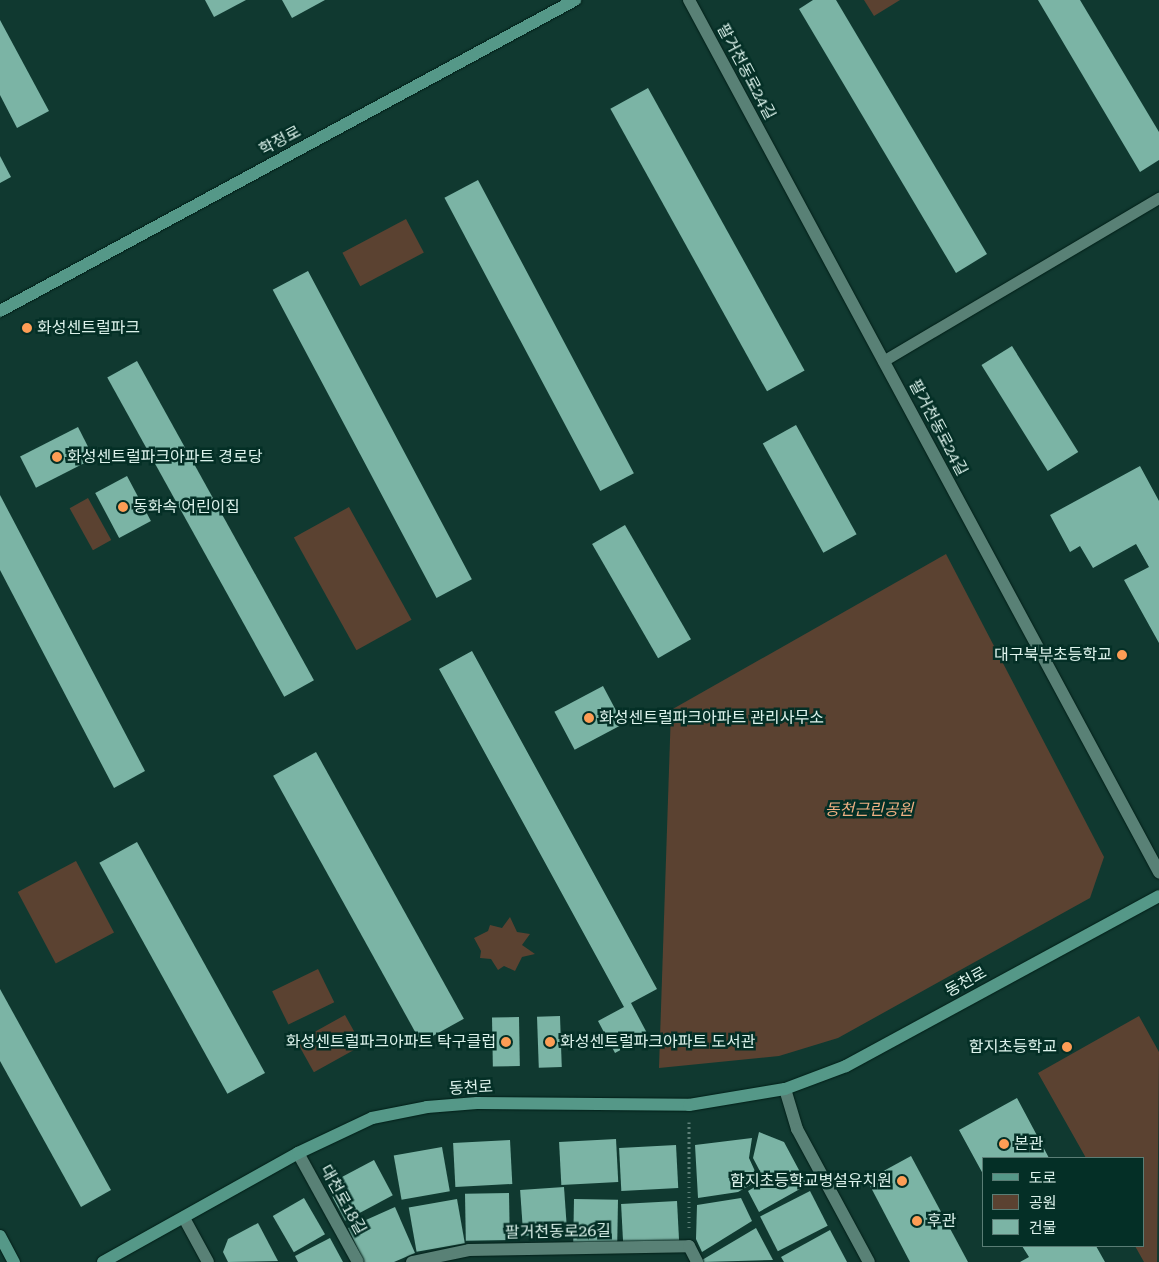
<!DOCTYPE html>
<html>
<head>
<meta charset="utf-8">
<style>
  body { margin:0 }
  #map { position:relative; width:1159px; height:1262px; overflow:hidden; background:#103930; font-family:"Roboto Serif","Noto Sans KR",serif }
  div>[style] { position:absolute }
  .green>* { inset:0; background:#5b4231; transform-origin:0 0 }
  .building>* { inset:0; background:#7bb4a5; transform-origin:0 0 }
  .path>* { height:3px; margin-top:-1.5px; transform-origin:0; background:repeating-linear-gradient(90deg,#5d7f77 0 1px,transparent 0 5px) }
  .roads { filter:drop-shadow(0 0 1px #011f18) drop-shadow(0 0 1px #011f18) }
  .lane>* { height:11px; margin:-5.5px; padding:0 5.5px; transform-origin:5.5px; border-radius:5.5px; background:#598176 }
  .street>* { height:12px; margin:-6px; padding:0 6px; transform-origin:6px; border-radius:6px; background:#598176 }
  .secondary>* { height:12px; margin:-6px; padding:0 6px; transform-origin:6px; border-radius:6px; background:#559888 }
  .dots>* { width:14px; height:14px; translate:-50% -50%; box-sizing:border-box; border:2px solid #042f26; border-radius:50% }
  span { translate:-50% -50%; white-space:nowrap; text-align:center; line-height:1.15; -webkit-text-stroke:5px #042f26; paint-order:stroke }
  .street-label { font-size:16px; color:#dcf2eb }
  .poi-label { font-size:16px; color:#dcf2eb }
  .left { translate:0 -50%; text-align:left }
  .right { translate:-100% -50%; text-align:right }
  .park-label { font-size:16px; color:#eeaf83; font-style:italic }
  .legend { position:absolute; left:982px; top:1157px; width:162px; height:90px; box-sizing:border-box; background:#042f26; border:1px solid #5a7d75; margin:0; padding:6px 9px; list-style:none; font-size:15px; color:#dcf2eb }
  .legend li { display:flex; align-items:center; gap:10px; height:25px }
  .legend b { width:25px; border:1px solid #5a7d75 }
</style>
</head>
<body>
<div id="map">
  <div class="green">
    <i style="clip-path:polygon(864px 0,900px 0,874px 16px)"></i>
    <i style="left:406px;top:219px;width:38px;height:72px;rotate:62deg"></i>
    <i style="left:88px;top:498px;width:48px;height:21px;rotate:61deg"></i>
    <i style="left:349px;top:507px;width:129px;height:63px;rotate:61deg"></i>
    <i style="clip-path:polygon(946px 554px,1104px 857px,1090px 898px,838px 1038px,779px 1056px,659px 1068px,671px 710px)"></i>
    <i style="left:76px;top:861px;width:81px;height:66px;rotate:62deg"></i>
    <i style="clip-path:polygon(510px 917px,517px 932px,530px 934px,522px 945px,535px 954px,522px 957px,515px 971px,504px 966px,498px 970px,491px 959px,480px 958px,481px 951px,474px 938px,488px 931px,490px 925px,502px 928px)"></i>
    <i style="left:318px;top:969px;width:37px;height:51px;rotate:64deg"></i>
    <i style="left:345px;top:1015px;width:35px;height:55px;rotate:61deg"></i>
    <i style="clip-path:polygon(1139px 1016px,1159px 1052px,1157px 1262px,1144px 1262px,1135px 1246px,1143px 1246px,1143px 1158px,1086px 1158px,1038px 1073px)"></i>
  </div>
  <div class="building">
    <i style="clip-path:polygon(205px 0,246px 0,214px 17px)"></i>
    <i style="clip-path:polygon(282px 0,325px 0,292px 18px)"></i>
    <i style="clip-path:polygon(813px 0,836px 0,987px 254px,956px 273px,799px 9px)"></i>
    <i style="clip-path:polygon(1038px 0,1080px 0,1159px 132px,1159px 160px,1140px 172px)"></i>
    <i style="clip-path:polygon(0 20px,49px 111px,17px 128px,0 95px)"></i>
    <i style="left:648px;top:88px;width:323px;height:43px;rotate:61deg"></i>
    <i style="clip-path:polygon(0 156px,11px 177px,0 183px)"></i>
    <i style="left:478px;top:180px;width:332px;height:38px;rotate:62deg"></i>
    <i style="left:308px;top:271px;width:349px;height:40px;rotate:62deg"></i>
    <i style="left:1012px;top:346px;width:125px;height:36px;rotate:58deg"></i>
    <i style="left:137px;top:361px;width:365px;height:34px;rotate:61deg"></i>
    <i style="left:796px;top:425px;width:125px;height:38px;rotate:61deg"></i>
    <i style="left:78px;top:427px;width:35px;height:65px;rotate:63deg"></i>
    <i style="clip-path:polygon(1140px 466px,1159px 501px,1159px 643px,1124px 580px,1149px 567px,1136px 544px,1093px 568px,1080px 546px,1070px 552px,1050px 515px)"></i>
    <i style="left:127px;top:476px;width:51px;height:36px;rotate:62deg"></i>
    <i style="clip-path:polygon(0 495px,145px 771px,114px 788px,0 570px)"></i>
    <i style="left:625px;top:525px;width:132px;height:38px;rotate:60deg"></i>
    <i style="clip-path:polygon(472px 651px,657px 989px,631px 1003px,648px 1035px,615px 1053px,598px 1021px,624px 1007px,439px 669px)"></i>
    <i style="left:603px;top:686px;width:43px;height:55px;rotate:62deg"></i>
    <i style="left:316px;top:752px;width:305px;height:49px;rotate:61deg"></i>
    <i style="left:137px;top:842px;width:264px;height:43px;rotate:61deg"></i>
    <i style="clip-path:polygon(0 989px,111px 1190px,81px 1207px,0 1061px)"></i>
    <i style="left:560px;top:1016px;width:51px;height:23px;rotate:88deg"></i>
    <i style="left:519px;top:1017px;width:49px;height:27px;rotate:89deg"></i>
    <i style="clip-path:polygon(1017px 1098px,1049px 1158px,983px 1158px,983px 1174px,959px 1130px)"></i>
    <i style="clip-path:polygon(759px 1132px,784px 1142px,807px 1185px,759px 1212px,748px 1191px,765px 1181px,753px 1158px)"></i>
    <i style="clip-path:polygon(752px 1138px,749px 1158px,759px 1180px,738px 1192px,698px 1198px,695px 1145px)"></i>
    <i style="left:616px;top:1139px;width:43px;height:57px;rotate:87deg"></i>
    <i style="left:510px;top:1140px;width:44px;height:57px;rotate:87deg"></i>
    <i style="left:676px;top:1145px;width:43px;height:57px;rotate:87deg"></i>
    <i style="left:442px;top:1147px;width:45px;height:49px;rotate:80deg"></i>
    <i style="clip-path:polygon(911px 1156px,968px 1262px,910px 1262px,867px 1180px)"></i>
    <i style="left:374px;top:1160px;width:40px;height:54px;rotate:62deg"></i>
    <i style="left:564px;top:1187px;width:46px;height:44px;rotate:86deg"></i>
    <i style="left:810px;top:1191px;width:39px;height:56px;rotate:63deg"></i>
    <i style="left:509px;top:1193px;width:47px;height:44px;rotate:89deg"></i>
    <i style="left:304px;top:1198px;width:42px;height:36px;rotate:60deg"></i>
    <i style="clip-path:polygon(741px 1198px,752px 1221px,702px 1252px,696px 1239px,697px 1205px)"></i>
    <i style="left:457px;top:1199px;width:45px;height:49px;rotate:80deg"></i>
    <i style="left:574px;top:1199px;width:44px;height:43px;rotate:1deg"></i>
    <i style="left:677px;top:1201px;width:43px;height:56px;rotate:87deg"></i>
    <i style="clip-path:polygon(395px 1207px,415px 1253px,394px 1262px,364px 1262px,348px 1228px)"></i>
    <i style="clip-path:polygon(258px 1223px,278px 1261px,228px 1262px,223px 1252px,228px 1239px)"></i>
    <i style="clip-path:polygon(756px 1228px,773px 1260px,703px 1262px,702px 1260px)"></i>
    <i style="clip-path:polygon(830px 1230px,847px 1262px,784px 1262px,781px 1257px)"></i>
    <i style="clip-path:polygon(330px 1238px,343px 1262px,298px 1262px,295px 1256px)"></i>
    <i style="clip-path:polygon(1022px 1246px,1096px 1246px,1105px 1262px,1020px 1262px,1029px 1257px)"></i>
  </div>
  <div class="path">
    <i style="left:689px;top:1228px;width:106px;rotate:-90deg"></i>
  </div>
  <div class="roads">
    <div class="lane">
      <i style="left:883px;top:361px;width:321px;rotate:-30.6deg"></i>
    </div>
    <div class="street">
      <i style="left:689px;top:0;width:991px;rotate:61.68deg"></i>
      <i style="left:785px;top:1089px;width:42px;rotate:73.3deg"></i>
      <i style="left:797px;top:1129px;width:151px;rotate:61.6deg"></i>
      <i style="left:298px;top:1153px;width:124px;rotate:61.2deg"></i>
      <i style="left:184px;top:1218px;width:50px;rotate:61.4deg"></i>
      <i style="left:412px;top:1262px;width:58px;rotate:-11.9deg"></i>
      <i style="left:469px;top:1250px;width:220px;rotate:-1deg"></i>
      <i style="left:689px;top:1246px;width:18px;rotate:63deg"></i>
    </div>
    <div class="secondary">
      <i style="left:0;top:311px;width:654px;rotate:-28.41deg"></i>
      <i style="left:0;top:1236px;width:30px;rotate:62deg"></i>
      <i style="left:103px;top:1262px;width:223px;rotate:-29.2deg"></i>
      <i style="left:298px;top:1153px;width:82px;rotate:-25.3deg"></i>
      <i style="left:372px;top:1118px;width:56px;rotate:-11.3deg"></i>
      <i style="left:427px;top:1107px;width:50px;rotate:-4.6deg"></i>
      <i style="left:477px;top:1103px;width:212px;rotate:0.5deg"></i>
      <i style="left:689px;top:1105px;width:97px;rotate:-9.5deg"></i>
      <i style="left:785px;top:1089px;width:65px;rotate:-20.7deg"></i>
      <i style="left:846px;top:1066px;width:356px;rotate:-28.5deg"></i>
    </div>
  </div>
  <div class="dots">
    <i style="left:27px;top:328px;background:#fd9d55"></i>
    <i style="left:57px;top:457px;background:#fd9d55"></i>
    <i style="left:123px;top:507px;background:#fd9d55"></i>
    <i style="left:1122px;top:655px;background:#fd9d55"></i>
    <i style="left:589px;top:718px;background:#fd9d55"></i>
    <i style="left:506px;top:1042px;background:#fd9d55"></i>
    <i style="left:550px;top:1042px;background:#fd9d55"></i>
    <i style="left:1067px;top:1047px;background:#fd9d55"></i>
    <i style="left:1004px;top:1144px;background:#fd9d55"></i>
    <i style="left:902px;top:1181px;background:#fd9d55"></i>
    <i style="left:917px;top:1221px;background:#fd9d55"></i>
  </div>
  <div class="street-label">
    <span style="left:746px;top:72px;rotate:62deg">팔거천동로24길</span>
    <span style="left:280px;top:141px;rotate:-28deg">학정로</span>
    <span style="left:938px;top:428px;rotate:62deg">팔거천동로24길</span>
    <span style="left:966px;top:982px;rotate:-29deg">동천로</span>
    <span style="left:471px;top:1088px;rotate:-3deg">동천로</span>
    <span style="left:343px;top:1200px;rotate:61deg">대천로18길</span>
    <span style="left:558px;top:1232px;rotate:-1deg">팔거천동로26길</span>
  </div>
  <div class="poi-label">
    <span class="left" style="left:37px;top:328px">화성센트럴파크</span>
    <span class="left" style="left:67px;top:457px">화성센트럴파크아파트 경로당</span>
    <span class="left" style="left:133px;top:507px">동화속 어린이집</span>
    <span class="right" style="left:1112px;top:655px">대구북부초등학교</span>
    <span class="left" style="left:599px;top:718px">화성센트럴파크아파트 관리사무소</span>
    <span class="right" style="left:496px;top:1042px">화성센트럴파크아파트 탁구클럽</span>
    <span class="left" style="left:560px;top:1042px">화성센트럴파크아파트 도서관</span>
    <span class="right" style="left:1057px;top:1047px">함지초등학교</span>
    <span class="left" style="left:1014px;top:1144px">본관</span>
    <span class="right" style="left:892px;top:1181px">함지초등학교병설유치원</span>
    <span class="left" style="left:927px;top:1221px">후관</span>
  </div>
  <div class="park-label">
    <span style="left:869px;top:810px">동천근린공원</span>
  </div>
  <ul class="legend">
  <li><b style="height:6px;background:#559888"></b>도로</li>
  <li><b style="height:14px;background:#5b4231"></b>공원</li>
  <li><b style="height:14px;background:#7bb4a5"></b>건물</li>
  </ul>
</div>
</body>
</html>
